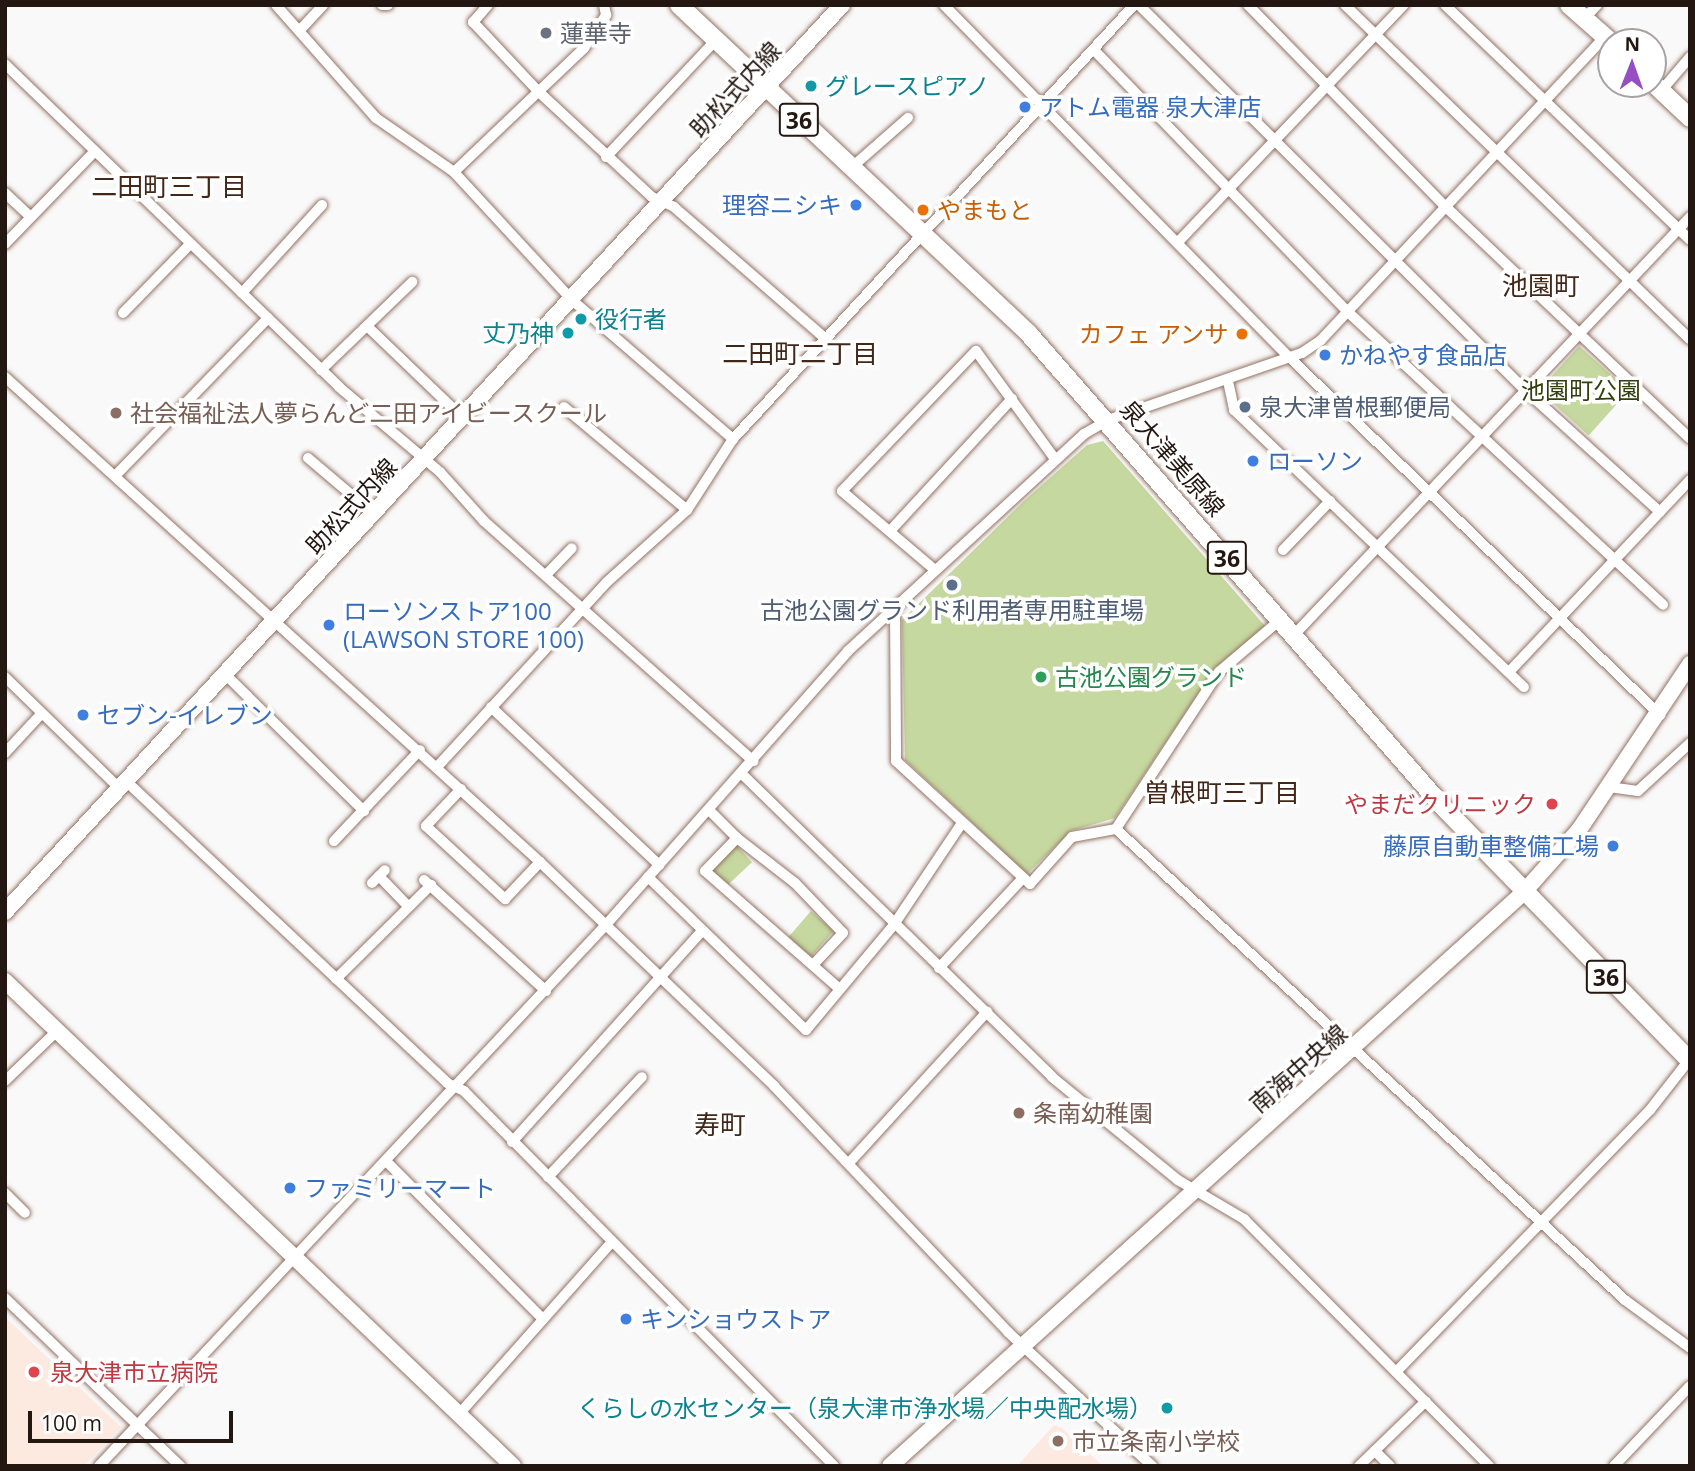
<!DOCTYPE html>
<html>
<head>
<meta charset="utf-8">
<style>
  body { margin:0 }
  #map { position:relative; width:1695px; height:1471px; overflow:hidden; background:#f9f9f9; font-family:"Open Sans","Noto Sans JP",sans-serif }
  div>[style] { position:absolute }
  .built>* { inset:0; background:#fceae1 }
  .green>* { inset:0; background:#c5d89f; transform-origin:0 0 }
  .roads { filter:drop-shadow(0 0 2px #947263) drop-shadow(0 0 2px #947263) }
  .street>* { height:10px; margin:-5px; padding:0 5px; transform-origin:5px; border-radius:5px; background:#fff }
  .secondary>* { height:16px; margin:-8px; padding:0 8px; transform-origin:8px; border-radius:8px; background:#fff }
  .primary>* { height:18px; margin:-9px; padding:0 9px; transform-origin:9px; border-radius:9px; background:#fff }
  .dots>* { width:19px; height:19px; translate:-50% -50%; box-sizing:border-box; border:4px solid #fff; border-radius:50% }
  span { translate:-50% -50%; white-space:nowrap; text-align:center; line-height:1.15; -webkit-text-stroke:7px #fff; paint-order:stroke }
  .shield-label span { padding:2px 5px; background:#fff; border:2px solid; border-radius:5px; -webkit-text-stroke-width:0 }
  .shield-label { font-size:23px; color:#241711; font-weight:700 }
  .worship-label { font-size:24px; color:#5b616d }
  .left { translate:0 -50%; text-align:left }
  .culture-label { font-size:24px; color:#0d838f }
  .right { translate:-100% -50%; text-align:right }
  .street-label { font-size:24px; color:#241711 }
  .shop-label { font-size:24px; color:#366cbe }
  .food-label { font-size:24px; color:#c56008 }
  .park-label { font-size:24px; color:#323f0f }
  .service-label { font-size:24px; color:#4e5e75 }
  .education-label { font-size:24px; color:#785e54 }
  .leisure-label { font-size:24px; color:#27864d }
  .health-label { font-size:24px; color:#be3a42 }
  .neighbourhood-label { font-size:26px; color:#432719 }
  .frame { position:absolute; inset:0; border:7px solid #241711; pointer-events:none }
  .north { position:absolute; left:1597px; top:28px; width:70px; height:70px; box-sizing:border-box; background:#fff; border:2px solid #a7a2a0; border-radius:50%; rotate:1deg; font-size:19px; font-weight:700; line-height:28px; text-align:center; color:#241711 }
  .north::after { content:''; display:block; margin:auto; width:24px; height:32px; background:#964ec2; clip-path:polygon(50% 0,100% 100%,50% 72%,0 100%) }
  .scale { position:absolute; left:28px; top:1411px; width:205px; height:32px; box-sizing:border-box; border:4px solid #241711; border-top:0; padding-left:9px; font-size:21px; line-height:24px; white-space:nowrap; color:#241711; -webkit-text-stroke:5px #fff; paint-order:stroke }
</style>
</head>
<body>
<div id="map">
  <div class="built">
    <i style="clip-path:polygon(5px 1317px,121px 1427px,84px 1466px,5px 1466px)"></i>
    <i style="clip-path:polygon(1054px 1425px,1062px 1428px,1103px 1466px,1017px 1466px)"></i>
  </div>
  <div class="green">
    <i style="left:1579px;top:346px;width:67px;height:60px;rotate:42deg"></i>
    <i style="clip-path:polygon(1103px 441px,1265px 626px,1215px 668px,1115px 818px,1071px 831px,1027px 874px,905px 760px,902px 620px,1024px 501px,1087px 445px)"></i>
    <i style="left:735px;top:844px;width:25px;height:36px;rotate:47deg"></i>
    <i style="left:811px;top:911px;width:30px;height:37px;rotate:41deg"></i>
  </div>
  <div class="roads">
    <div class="street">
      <i style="left:276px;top:5px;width:151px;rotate:48.5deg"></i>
      <i style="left:376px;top:118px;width:95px;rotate:34.7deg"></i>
      <i style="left:454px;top:172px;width:174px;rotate:47.3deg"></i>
      <i style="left:572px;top:300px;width:213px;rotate:40.8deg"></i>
      <i style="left:382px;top:5px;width:6px"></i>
      <i style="left:488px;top:5px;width:23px;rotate:131deg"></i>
      <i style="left:473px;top:22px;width:98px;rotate:46.7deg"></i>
      <i style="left:540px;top:93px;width:153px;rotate:42.9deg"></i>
      <i style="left:652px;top:197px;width:24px;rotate:24deg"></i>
      <i style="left:674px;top:207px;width:201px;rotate:41deg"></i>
      <i style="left:944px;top:5px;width:493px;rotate:45.6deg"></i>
      <i style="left:1289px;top:357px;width:516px;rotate:43.98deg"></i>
      <i style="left:1139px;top:5px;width:545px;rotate:44.93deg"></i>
      <i style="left:1525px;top:390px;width:182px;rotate:42.1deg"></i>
      <i style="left:1248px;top:5px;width:284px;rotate:45.6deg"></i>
      <i style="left:1447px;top:208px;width:335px;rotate:43.5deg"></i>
      <i style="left:1345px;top:5px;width:480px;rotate:44.1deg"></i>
      <i style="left:1445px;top:5px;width:339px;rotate:43.8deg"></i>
      <i style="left:1584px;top:19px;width:19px;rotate:-47deg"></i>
      <i style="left:300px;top:30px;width:34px;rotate:-47deg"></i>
      <i style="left:1094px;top:50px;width:365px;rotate:45.9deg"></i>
      <i style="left:1348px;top:312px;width:430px;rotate:42.9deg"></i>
      <i style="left:5px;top:64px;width:465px;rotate:44deg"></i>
      <i style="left:339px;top:387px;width:132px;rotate:40.1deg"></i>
      <i style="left:440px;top:472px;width:66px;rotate:48.1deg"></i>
      <i style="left:484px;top:521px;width:361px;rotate:41.7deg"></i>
      <i style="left:1661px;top:91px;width:45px;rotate:-49.5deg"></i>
      <i style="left:606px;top:157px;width:159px;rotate:-46.8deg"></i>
      <i style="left:851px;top:168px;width:76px;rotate:-41.3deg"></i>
      <i style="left:454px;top:172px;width:180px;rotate:-43.6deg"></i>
      <i style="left:584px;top:48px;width:40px;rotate:-56deg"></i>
      <i style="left:606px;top:15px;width:10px;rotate:-101deg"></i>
      <i style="left:5px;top:193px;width:35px;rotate:43deg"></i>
      <i style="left:1179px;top:241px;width:326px;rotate:-46.4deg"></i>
      <i style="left:5px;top:244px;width:128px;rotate:-45.9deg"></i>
      <i style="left:242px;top:293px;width:119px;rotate:-47.7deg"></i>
      <i style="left:123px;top:313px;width:96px;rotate:-45.8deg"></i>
      <i style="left:367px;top:326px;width:132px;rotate:43.8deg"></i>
      <i style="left:321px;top:370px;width:127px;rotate:-44deg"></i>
      <i style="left:5px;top:377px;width:722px;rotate:42.19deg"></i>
      <i style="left:540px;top:862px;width:324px;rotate:43.7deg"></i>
      <i style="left:774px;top:1086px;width:340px;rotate:46.4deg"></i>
      <i style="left:1008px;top:1332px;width:197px;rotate:42.9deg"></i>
      <i style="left:1228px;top:381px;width:30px;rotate:78deg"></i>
      <i style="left:1234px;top:410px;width:401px;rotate:43.7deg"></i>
      <i style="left:564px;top:407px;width:160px;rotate:39.9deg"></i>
      <i style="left:308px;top:458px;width:87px;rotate:40.3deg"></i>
      <i style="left:115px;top:476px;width:220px;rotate:-45.9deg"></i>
      <i style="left:890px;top:531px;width:180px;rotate:-47.3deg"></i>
      <i style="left:1283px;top:550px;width:68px;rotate:-46.2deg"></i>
      <i style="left:935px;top:570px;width:122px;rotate:-139.7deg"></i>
      <i style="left:842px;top:491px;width:194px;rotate:-46.3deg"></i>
      <i style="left:976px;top:351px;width:134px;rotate:53.8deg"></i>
      <i style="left:546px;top:575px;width:37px;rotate:-46deg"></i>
      <i style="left:895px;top:608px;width:153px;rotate:89.6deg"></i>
      <i style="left:896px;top:761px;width:182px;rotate:42.5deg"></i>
      <i style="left:1030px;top:884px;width:63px;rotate:-48.2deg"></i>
      <i style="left:1072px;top:837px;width:45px;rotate:-10.3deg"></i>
      <i style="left:1280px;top:620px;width:80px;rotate:139.6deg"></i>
      <i style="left:1219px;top:672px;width:188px;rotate:123.3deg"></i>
      <i style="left:1116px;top:829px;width:693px;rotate:42.78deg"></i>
      <i style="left:1625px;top:1300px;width:81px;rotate:36.4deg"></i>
      <i style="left:1294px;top:635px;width:576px;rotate:-46.55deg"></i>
      <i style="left:1509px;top:672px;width:264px;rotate:-46.7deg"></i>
      <i style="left:226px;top:675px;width:194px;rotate:44.6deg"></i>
      <i style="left:5px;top:677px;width:161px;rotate:44.2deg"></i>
      <i style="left:491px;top:707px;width:231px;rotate:43.2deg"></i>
      <i style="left:5px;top:753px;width:54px;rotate:-47.2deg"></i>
      <i style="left:437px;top:767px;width:251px;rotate:-47.4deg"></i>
      <i style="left:607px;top:582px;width:108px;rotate:-42deg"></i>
      <i style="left:687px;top:510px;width:85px;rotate:-57.1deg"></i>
      <i style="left:733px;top:439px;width:591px;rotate:-47.26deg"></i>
      <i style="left:742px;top:774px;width:433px;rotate:44.3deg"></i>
      <i style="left:1052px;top:1077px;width:163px;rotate:39.3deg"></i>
      <i style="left:1178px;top:1180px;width:77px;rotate:30.6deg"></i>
      <i style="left:1244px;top:1219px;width:348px;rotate:45.2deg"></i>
      <i style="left:127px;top:782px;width:439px;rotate:43.2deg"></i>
      <i style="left:447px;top:1083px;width:19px;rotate:25deg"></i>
      <i style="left:464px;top:1091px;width:527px;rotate:45.38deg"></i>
      <i style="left:1609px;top:787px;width:29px;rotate:8deg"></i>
      <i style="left:1638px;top:791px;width:71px;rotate:-42.7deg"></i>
      <i style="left:461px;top:789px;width:51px;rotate:133.4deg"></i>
      <i style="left:426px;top:826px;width:108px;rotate:42.7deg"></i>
      <i style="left:505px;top:899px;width:51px;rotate:-46.6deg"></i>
      <i style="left:709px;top:810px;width:40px;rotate:45deg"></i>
      <i style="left:737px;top:838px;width:46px;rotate:134.1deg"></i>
      <i style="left:705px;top:871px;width:179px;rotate:41.2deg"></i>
      <i style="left:737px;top:838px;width:73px;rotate:37.8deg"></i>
      <i style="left:795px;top:883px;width:69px;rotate:46.2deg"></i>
      <i style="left:843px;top:933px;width:44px;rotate:133.2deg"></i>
      <i style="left:334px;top:841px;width:125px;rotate:-46.6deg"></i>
      <i style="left:379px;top:876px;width:42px;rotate:46deg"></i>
      <i style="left:648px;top:877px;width:220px;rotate:44.1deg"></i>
      <i style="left:806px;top:1030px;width:136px;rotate:-50.1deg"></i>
      <i style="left:893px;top:926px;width:124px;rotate:-56.2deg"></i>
      <i style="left:424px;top:880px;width:165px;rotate:42.3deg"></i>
      <i style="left:372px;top:883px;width:18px;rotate:-45deg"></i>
      <i style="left:939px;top:968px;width:123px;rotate:-47deg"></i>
      <i style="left:336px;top:979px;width:134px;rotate:-44.7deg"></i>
      <i style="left:5px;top:1081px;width:72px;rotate:-43.9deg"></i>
      <i style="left:512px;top:1142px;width:284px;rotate:-48deg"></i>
      <i style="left:386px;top:1161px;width:223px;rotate:45.2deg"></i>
      <i style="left:849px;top:1163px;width:205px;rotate:-47.6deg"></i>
      <i style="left:548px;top:1177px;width:137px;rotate:-46.8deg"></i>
      <i style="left:5px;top:1193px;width:28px;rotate:45deg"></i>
      <i style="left:5px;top:1298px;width:243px;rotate:43.8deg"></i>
      <i style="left:1396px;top:1372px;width:365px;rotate:-45.9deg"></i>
      <i style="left:1650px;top:1110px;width:63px;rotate:-52deg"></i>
      <i style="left:460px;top:1413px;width:229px;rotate:-48.4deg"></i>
      <i style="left:1375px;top:1451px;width:21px;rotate:45deg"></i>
      <i style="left:99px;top:1466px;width:739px;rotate:-46.87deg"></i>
      <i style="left:604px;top:927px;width:368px;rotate:-48.5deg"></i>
      <i style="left:848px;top:651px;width:321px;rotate:-42.6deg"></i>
      <i style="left:1084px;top:434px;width:28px;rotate:-30deg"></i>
      <i style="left:1108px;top:420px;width:205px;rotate:-19.1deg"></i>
      <i style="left:1302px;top:353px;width:23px;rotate:-34deg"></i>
      <i style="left:1321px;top:340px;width:415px;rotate:-46.9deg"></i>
      <i style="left:1359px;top:1466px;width:93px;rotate:-44.1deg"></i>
      <i style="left:1614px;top:1466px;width:110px;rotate:-46.5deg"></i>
    </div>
    <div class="secondary">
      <i style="left:5px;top:912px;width:1234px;rotate:-47.3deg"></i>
      <i style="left:5px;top:981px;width:702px;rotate:43.67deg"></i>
      <i style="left:890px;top:1466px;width:854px;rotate:-42.15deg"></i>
      <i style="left:1523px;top:893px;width:84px;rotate:-48.4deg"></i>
      <i style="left:1579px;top:830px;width:200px;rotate:-56.2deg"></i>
    </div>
    <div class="primary">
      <i style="left:679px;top:5px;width:480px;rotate:43.2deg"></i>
      <i style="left:1029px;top:334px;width:631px;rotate:48.79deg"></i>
      <i style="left:1445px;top:809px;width:351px;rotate:45.8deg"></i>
      <i style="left:1569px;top:5px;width:56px;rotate:41.4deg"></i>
      <i style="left:1653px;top:83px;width:51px;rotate:43.4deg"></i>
    </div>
  </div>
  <div class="dots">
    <i style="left:546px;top:33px;background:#6b7280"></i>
    <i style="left:811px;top:86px;background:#0f9aa8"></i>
    <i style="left:1025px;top:107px;background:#3f7fe0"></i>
    <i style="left:856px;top:205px;background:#3f7fe0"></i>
    <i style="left:923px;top:210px;background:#e8710a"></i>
    <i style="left:581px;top:319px;background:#0f9aa8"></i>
    <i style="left:568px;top:333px;background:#0f9aa8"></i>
    <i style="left:1242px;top:334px;background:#e8710a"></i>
    <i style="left:1325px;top:355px;background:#3f7fe0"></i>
    <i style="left:1245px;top:407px;background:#5c6f8a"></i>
    <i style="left:116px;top:413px;background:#8d6e63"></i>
    <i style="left:1253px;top:461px;background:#3f7fe0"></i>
    <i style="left:952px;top:585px;background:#5c6f8a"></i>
    <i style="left:329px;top:625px;background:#3f7fe0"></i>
    <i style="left:1041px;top:677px;background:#2e9e5b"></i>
    <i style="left:83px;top:715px;background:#3f7fe0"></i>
    <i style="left:1552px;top:804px;background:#e0444e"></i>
    <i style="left:1613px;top:846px;background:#3f7fe0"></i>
    <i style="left:1019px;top:1113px;background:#8d6e63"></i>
    <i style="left:290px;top:1188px;background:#3f7fe0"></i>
    <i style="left:626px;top:1319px;background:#3f7fe0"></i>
    <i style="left:34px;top:1372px;background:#e0444e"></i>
    <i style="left:1167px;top:1408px;background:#0f9aa8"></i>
    <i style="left:1058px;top:1441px;background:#8d6e63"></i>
  </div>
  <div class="shield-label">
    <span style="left:799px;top:120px">36</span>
    <span style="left:1227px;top:558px">36</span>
    <span style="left:1606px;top:977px">36</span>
  </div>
  <div class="worship-label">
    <span class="left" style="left:560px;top:33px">蓮華寺</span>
  </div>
  <div class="culture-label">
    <span class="left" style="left:825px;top:86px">グレースピアノ</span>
    <span class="left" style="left:595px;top:319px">役行者</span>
    <span class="right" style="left:554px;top:333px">丈乃神</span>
    <span class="right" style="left:1153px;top:1408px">くらしの水センター（泉大津市浄水場／中央配水場）</span>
  </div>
  <div class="street-label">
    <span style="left:735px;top:89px;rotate:-47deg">助松式内線</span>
    <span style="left:1173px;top:458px;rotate:49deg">泉大津美原線</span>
    <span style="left:351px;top:506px;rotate:-47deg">助松式内線</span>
    <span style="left:1298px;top:1068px;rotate:-41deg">南海中央線</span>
  </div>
  <div class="shop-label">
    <span class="left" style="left:1039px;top:107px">アトム電器 泉大津店</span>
    <span class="right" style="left:842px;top:205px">理容ニシキ</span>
    <span class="left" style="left:1339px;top:355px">かねやす食品店</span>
    <span class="left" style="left:1267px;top:461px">ローソン</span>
    <span class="left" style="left:343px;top:625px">ローソンストア100<br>(LAWSON STORE 100)</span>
    <span class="left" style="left:97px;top:715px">セブン-イレブン</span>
    <span class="right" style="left:1599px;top:846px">藤原自動車整備工場</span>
    <span class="left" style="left:304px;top:1188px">ファミリーマート</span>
    <span class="left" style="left:640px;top:1319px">キンショウストア</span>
  </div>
  <div class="food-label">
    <span class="left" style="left:937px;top:210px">やまもと</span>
    <span class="right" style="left:1228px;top:334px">カフェ アンサ</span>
  </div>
  <div class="park-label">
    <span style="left:1581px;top:390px">池園町公園</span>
  </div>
  <div class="service-label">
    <span class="left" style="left:1259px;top:407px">泉大津曽根郵便局</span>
    <span style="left:952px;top:610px">古池公園グランド利用者専用駐車場</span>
  </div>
  <div class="education-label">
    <span class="left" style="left:130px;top:413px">社会福祉法人夢らんど二田アイビースクール</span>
    <span class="left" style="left:1033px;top:1113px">条南幼稚園</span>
    <span class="left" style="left:1072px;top:1441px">市立条南小学校</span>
  </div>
  <div class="leisure-label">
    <span class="left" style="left:1055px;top:677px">古池公園グランド</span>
  </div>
  <div class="health-label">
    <span class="right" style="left:1536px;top:804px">やまだクリニック</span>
    <span class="left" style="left:50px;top:1372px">泉大津市立病院</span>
  </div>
  <div class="neighbourhood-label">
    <span style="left:169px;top:187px">二田町三丁目</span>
    <span style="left:1541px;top:286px">池園町</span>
    <span style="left:800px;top:354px">二田町二丁目</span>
    <span style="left:1222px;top:793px">曽根町三丁目</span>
    <span style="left:720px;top:1125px">寿町</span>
  </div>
  <div class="frame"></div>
  <div class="north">N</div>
  <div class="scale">100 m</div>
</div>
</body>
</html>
